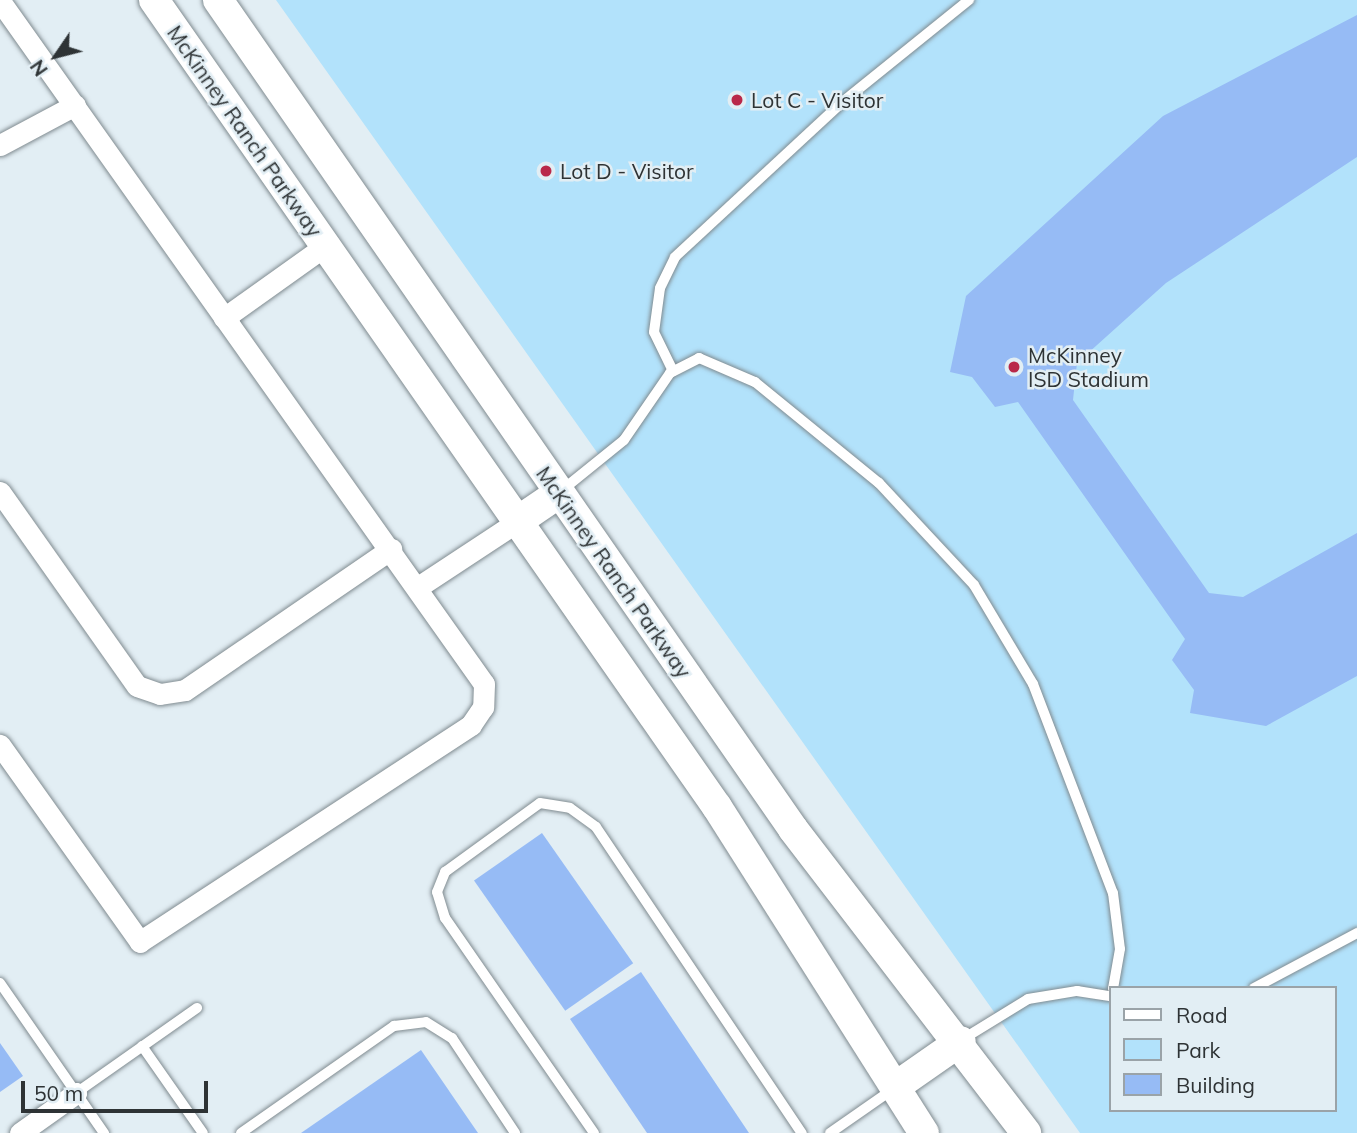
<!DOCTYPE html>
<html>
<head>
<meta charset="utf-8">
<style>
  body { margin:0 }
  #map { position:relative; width:1357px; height:1133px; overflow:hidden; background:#e2eef4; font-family:Mulish,sans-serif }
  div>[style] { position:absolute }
  .green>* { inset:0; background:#b2e2fb }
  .building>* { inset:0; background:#96bbf5; transform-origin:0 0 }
  .roads { filter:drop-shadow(0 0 2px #808b90) drop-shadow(0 0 2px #808b90) }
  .service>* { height:10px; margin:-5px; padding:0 5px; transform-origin:5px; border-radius:5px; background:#fff }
  .minor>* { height:21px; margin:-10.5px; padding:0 10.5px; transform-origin:10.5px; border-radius:10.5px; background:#fff }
  .secondary>* { height:30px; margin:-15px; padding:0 15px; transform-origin:15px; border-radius:15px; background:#fff }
  .dots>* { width:19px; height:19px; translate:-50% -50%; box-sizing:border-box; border:4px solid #e2eef4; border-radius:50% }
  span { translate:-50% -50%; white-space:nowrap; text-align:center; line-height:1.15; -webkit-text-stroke:5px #e2eef4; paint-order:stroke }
  .poi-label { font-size:21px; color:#2e3335 }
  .left { translate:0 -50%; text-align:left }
  .street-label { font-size:21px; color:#2e3335 }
  .legend { position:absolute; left:1109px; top:986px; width:228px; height:126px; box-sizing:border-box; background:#e2eef4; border:2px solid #9aa3a8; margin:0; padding:9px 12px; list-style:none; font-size:21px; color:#2e3335 }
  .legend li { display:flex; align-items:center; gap:14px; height:35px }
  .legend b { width:35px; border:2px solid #9aa3a8 }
  .north { position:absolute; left:21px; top:21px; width:70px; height:70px; -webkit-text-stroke:5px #e2eef4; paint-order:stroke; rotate:235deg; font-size:19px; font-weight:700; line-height:28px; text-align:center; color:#2e3335 }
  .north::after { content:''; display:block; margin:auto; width:24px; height:32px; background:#2e3335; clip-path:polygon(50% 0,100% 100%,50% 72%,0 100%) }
  .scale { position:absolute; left:21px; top:1081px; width:187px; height:32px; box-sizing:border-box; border:4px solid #2e3335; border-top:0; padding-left:9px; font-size:21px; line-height:24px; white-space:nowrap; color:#2e3335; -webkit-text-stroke:5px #e2eef4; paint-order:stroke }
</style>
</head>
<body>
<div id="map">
  <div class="green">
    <i style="clip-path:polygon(evenodd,276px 0,1357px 0,1357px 1133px,1080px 1133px,276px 0,1110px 988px,1334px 988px,1334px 1110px,1110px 1110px,1110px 988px)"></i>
  </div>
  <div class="building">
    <i style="clip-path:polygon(1357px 15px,1357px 157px,1166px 283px,1077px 363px,1073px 400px,1209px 593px,1243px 597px,1357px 533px,1357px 676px,1266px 726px,1190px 713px,1194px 690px,1172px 660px,1185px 639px,1018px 402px,995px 407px,972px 377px,950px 372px,966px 296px,1163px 116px)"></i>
    <i style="left:542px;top:833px;width:159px;height:83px;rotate:55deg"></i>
    <i style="clip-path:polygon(641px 972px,749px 1133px,647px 1133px,570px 1019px)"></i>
    <i style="clip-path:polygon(0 1043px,23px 1076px,0 1092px)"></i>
    <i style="clip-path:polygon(421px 1050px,478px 1133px,301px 1133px)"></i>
  </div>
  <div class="roads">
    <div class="service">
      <i style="left:673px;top:371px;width:43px;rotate:-116deg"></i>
      <i style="left:654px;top:332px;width:44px;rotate:-82.2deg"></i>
      <i style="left:660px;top:288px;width:34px;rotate:-64deg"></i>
      <i style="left:675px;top:257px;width:225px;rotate:-42.8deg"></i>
      <i style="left:840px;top:104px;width:166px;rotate:-38.9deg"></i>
      <i style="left:561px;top:491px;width:81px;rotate:-39deg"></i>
      <i style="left:624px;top:440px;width:81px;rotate:-55.5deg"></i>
      <i style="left:670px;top:373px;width:33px;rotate:-27deg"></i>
      <i style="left:699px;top:358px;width:61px;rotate:23.2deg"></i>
      <i style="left:755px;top:382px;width:160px;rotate:39.2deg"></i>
      <i style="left:879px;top:483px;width:139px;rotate:47deg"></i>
      <i style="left:974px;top:585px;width:115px;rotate:59.2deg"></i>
      <i style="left:1033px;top:684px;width:224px;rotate:69.1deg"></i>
      <i style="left:1113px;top:893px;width:56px;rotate:82.9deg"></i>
      <i style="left:1120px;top:949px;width:40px;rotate:100deg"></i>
      <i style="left:0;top:983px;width:183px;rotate:55.3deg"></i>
      <i style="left:1254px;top:988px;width:117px;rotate:-28.1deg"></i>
      <i style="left:963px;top:1039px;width:76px;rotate:-31.6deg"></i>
      <i style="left:1028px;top:999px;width:50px;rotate:-9.3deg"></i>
      <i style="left:1077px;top:991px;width:33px;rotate:9deg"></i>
      <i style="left:142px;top:1046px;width:106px;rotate:55deg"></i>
      <i style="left:76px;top:1093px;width:148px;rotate:-35.1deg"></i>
      <i style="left:241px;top:1133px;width:187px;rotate:-35deg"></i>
      <i style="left:394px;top:1026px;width:32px;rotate:-7deg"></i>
      <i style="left:426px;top:1022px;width:31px;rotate:32deg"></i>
      <i style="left:452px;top:1038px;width:114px;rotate:56.4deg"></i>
      <i style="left:594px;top:1133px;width:262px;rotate:-124.7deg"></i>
      <i style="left:445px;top:918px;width:27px;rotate:-107deg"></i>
      <i style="left:437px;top:892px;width:22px;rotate:-68deg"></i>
      <i style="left:445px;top:872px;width:117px;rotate:-36deg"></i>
      <i style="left:540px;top:803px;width:30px;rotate:9deg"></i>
      <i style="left:570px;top:808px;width:32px;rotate:36deg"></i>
      <i style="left:596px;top:827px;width:369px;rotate:56.1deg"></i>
      <i style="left:830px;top:1133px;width:77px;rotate:-34.9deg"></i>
    </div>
    <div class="minor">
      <i style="left:0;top:1px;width:837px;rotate:54.68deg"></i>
      <i style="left:484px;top:684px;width:23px;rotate:92deg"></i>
      <i style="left:483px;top:707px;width:22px;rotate:124deg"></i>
      <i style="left:471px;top:725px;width:396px;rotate:146.8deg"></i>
      <i style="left:140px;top:942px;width:242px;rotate:-125.4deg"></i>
      <i style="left:0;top:145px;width:85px;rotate:-28.1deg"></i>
      <i style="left:224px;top:318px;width:124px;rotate:-35.5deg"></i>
      <i style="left:0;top:492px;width:237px;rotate:54.8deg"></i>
      <i style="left:137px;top:686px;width:24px;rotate:19deg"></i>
      <i style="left:160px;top:694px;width:25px;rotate:-9deg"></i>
      <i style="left:185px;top:690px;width:250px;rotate:-34.4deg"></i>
      <i style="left:418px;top:587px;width:120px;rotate:-33.4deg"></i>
      <i style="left:20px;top:1133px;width:69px;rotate:-35.5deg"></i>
    </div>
    <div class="secondary">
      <i style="left:154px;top:0;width:984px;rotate:55.1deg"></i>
      <i style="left:717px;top:807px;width:386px;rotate:57.6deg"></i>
      <i style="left:218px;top:0;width:1009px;rotate:55.25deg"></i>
      <i style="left:793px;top:829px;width:383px;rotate:52.5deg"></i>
      <i style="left:518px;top:521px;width:50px;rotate:-34.3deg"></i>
      <i style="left:895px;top:1087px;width:80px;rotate:-34.9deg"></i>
    </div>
  </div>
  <div class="dots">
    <i style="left:737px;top:100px;background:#b92849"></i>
    <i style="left:546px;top:171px;background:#b92849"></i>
    <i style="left:1014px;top:367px;background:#b92849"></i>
  </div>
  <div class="poi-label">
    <span class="left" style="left:751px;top:100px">Lot C - Visitor</span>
    <span class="left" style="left:560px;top:171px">Lot D - Visitor</span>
    <span class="left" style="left:1028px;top:367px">McKinney<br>ISD Stadium</span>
  </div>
  <div class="street-label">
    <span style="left:245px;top:131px;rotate:55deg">McKinney Ranch Parkway</span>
    <span style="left:614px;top:572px;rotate:55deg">McKinney Ranch Parkway</span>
  </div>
  <ul class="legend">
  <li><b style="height:9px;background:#fff"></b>Road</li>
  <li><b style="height:19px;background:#b2e2fb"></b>Park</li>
  <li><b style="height:19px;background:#96bbf5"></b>Building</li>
  </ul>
  <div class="north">N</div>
  <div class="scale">50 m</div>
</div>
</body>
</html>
